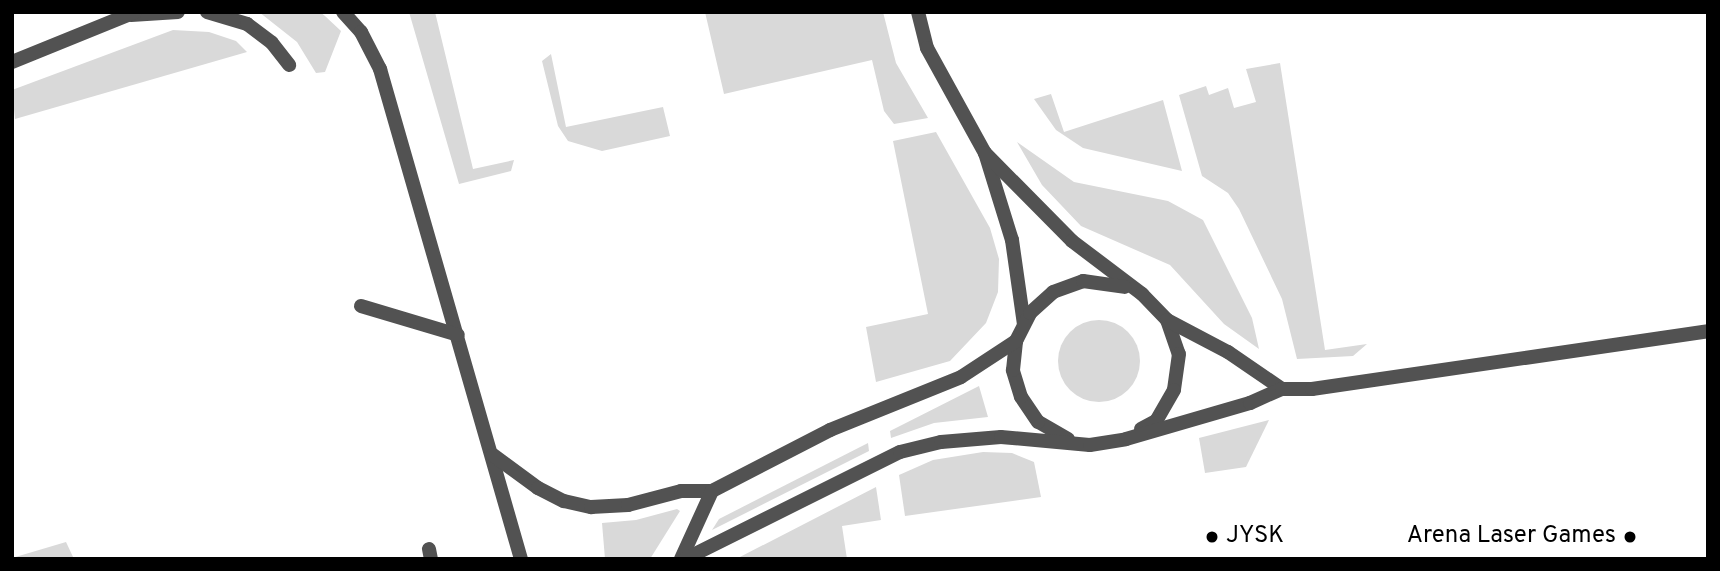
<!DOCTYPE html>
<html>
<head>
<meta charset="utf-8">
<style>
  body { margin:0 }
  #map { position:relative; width:1720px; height:571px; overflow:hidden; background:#fff; font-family:Overpass,sans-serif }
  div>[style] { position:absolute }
  .green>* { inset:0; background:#d9d9d9 }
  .round { border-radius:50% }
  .lane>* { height:14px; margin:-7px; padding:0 7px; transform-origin:7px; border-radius:7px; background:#525252 }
  .dots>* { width:19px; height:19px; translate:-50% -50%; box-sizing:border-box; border:4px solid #fff; border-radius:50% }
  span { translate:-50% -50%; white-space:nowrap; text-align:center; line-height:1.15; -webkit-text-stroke:7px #fff; paint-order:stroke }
  .poi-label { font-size:24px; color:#000 }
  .left { translate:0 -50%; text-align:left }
  .right { translate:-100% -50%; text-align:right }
  .frame { position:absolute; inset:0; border:14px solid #000; pointer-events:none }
</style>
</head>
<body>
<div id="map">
  <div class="green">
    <i style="clip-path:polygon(259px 12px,320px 12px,325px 16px,341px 31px,325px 72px,316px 73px,297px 42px)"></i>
    <i style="clip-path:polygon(409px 12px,435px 12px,473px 169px,514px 160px,511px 171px,459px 184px)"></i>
    <i style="clip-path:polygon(705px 12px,883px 12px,896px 63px,928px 118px,894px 124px,884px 111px,872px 60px,724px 94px)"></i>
    <i style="clip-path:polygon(173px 30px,209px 32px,236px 41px,247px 52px,15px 119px,12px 90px)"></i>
    <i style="clip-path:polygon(551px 54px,566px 127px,663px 107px,670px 136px,602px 151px,568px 141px,558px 126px,542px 61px)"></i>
    <i style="clip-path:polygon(1280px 63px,1325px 350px,1367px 344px,1353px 356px,1297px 359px,1282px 299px,1239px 209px,1228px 193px,1202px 176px,1179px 95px,1206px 86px,1209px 95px,1228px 88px,1234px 108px,1256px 102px,1246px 69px)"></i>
    <i style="clip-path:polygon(1051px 94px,1064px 132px,1163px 100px,1182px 171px,1083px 148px,1056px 130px,1034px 99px)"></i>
    <i style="clip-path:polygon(936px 132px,990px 228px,999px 259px,998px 292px,986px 323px,950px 361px,876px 382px,866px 327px,928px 314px,893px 141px)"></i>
    <i style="clip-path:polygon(1017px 142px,1074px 182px,1168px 201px,1203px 220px,1252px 318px,1259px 349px,1224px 324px,1170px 265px,1081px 226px,1042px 185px)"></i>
    <i class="round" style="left:1058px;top:320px;width:82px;height:82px"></i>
    <i style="clip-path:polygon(979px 386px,988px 417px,934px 423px,891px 438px,890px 431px)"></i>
    <i style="clip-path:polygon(1269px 420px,1246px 467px,1205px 473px,1199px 438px)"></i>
    <i style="clip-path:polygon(868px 443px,869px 451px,712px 530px,719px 519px)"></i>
    <i style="clip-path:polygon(983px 452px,1012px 453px,1034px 462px,1041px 497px,905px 516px,899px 475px,933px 460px)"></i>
    <i style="clip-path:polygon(876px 487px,881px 520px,842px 526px,847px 559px,736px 559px)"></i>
    <i style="clip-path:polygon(677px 509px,680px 511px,650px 559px,605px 559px,602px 523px,636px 520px)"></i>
    <i style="clip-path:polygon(66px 542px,74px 559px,12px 559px,12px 558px)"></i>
  </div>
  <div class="lane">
    <i style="left:207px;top:12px;width:42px;rotate:16.7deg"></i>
    <i style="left:247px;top:24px;width:31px;rotate:37deg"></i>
    <i style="left:272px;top:43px;width:28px;rotate:52deg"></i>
    <i style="left:343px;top:12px;width:27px;rotate:48deg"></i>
    <i style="left:361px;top:32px;width:42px;rotate:62.8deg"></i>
    <i style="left:380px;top:69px;width:510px;rotate:73.95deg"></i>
    <i style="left:918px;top:12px;width:37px;rotate:76deg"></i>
    <i style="left:927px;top:48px;width:120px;rotate:61.1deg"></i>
    <i style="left:985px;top:153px;width:91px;rotate:72.8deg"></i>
    <i style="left:1012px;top:240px;width:85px;rotate:81.9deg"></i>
    <i style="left:131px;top:15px;width:47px;rotate:-3.7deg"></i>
    <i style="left:12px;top:62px;width:133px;rotate:-22.1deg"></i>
    <i style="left:985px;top:153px;width:124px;rotate:45.3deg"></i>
    <i style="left:1072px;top:241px;width:88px;rotate:37.1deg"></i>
    <i style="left:1142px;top:294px;width:36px;rotate:46deg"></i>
    <i style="left:1167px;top:320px;width:36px;rotate:71deg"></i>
    <i style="left:1179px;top:354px;width:36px;rotate:98deg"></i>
    <i style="left:1174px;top:390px;width:36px;rotate:120deg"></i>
    <i style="left:1156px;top:421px;width:17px;rotate:152deg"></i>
    <i style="left:361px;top:306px;width:101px;rotate:16.6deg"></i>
    <i style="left:1167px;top:320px;width:69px;rotate:27.7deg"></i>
    <i style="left:1228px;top:352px;width:65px;rotate:34.4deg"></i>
    <i style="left:1068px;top:439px;width:34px;rotate:-150deg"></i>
    <i style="left:1038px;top:422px;width:30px;rotate:-124deg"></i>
    <i style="left:1021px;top:397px;width:28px;rotate:-107deg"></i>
    <i style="left:1013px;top:370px;width:29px;rotate:-84deg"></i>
    <i style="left:1016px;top:341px;width:31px;rotate:-63deg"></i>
    <i style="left:1030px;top:313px;width:31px;rotate:-42deg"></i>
    <i style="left:1053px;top:292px;width:32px;rotate:-20deg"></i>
    <i style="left:1083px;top:281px;width:42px;rotate:8.1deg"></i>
    <i style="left:493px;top:455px;width:56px;rotate:36.3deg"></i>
    <i style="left:538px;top:488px;width:29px;rotate:27deg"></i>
    <i style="left:564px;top:501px;width:28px;rotate:13deg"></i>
    <i style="left:591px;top:507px;width:37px;rotate:-3deg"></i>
    <i style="left:628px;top:505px;width:55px;rotate:-14.8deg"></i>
    <i style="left:681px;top:491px;width:31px"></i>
    <i style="left:712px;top:491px;width:133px;rotate:-27.3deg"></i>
    <i style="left:830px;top:430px;width:141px;rotate:-22deg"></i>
    <i style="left:961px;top:377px;width:66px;rotate:-33.2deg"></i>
    <i style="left:429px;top:549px;width:10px;rotate:79deg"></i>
    <i style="left:681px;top:559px;width:75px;rotate:-65.5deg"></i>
    <i style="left:685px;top:559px;width:240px;rotate:-26.5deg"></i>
    <i style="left:900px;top:452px;width:42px;rotate:-13.7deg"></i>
    <i style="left:941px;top:442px;width:60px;rotate:-4.8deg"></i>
    <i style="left:1001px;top:437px;width:89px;rotate:5.1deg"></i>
    <i style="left:1090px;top:445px;width:36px;rotate:-9deg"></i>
    <i style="left:1126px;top:439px;width:129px;rotate:-16.2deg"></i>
    <i style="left:1250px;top:403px;width:35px;rotate:-24deg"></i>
    <i style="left:1282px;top:389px;width:30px"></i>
    <i style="left:1312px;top:389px;width:400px;rotate:-8.3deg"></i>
  </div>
  <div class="dots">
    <i style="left:1212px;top:537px;background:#000"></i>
    <i style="left:1630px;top:537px;background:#000"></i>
  </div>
  <div class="poi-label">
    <span class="left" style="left:1226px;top:537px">JYSK</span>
    <span class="right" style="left:1616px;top:537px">Arena Laser Games</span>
  </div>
  <div class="frame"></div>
</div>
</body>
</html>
